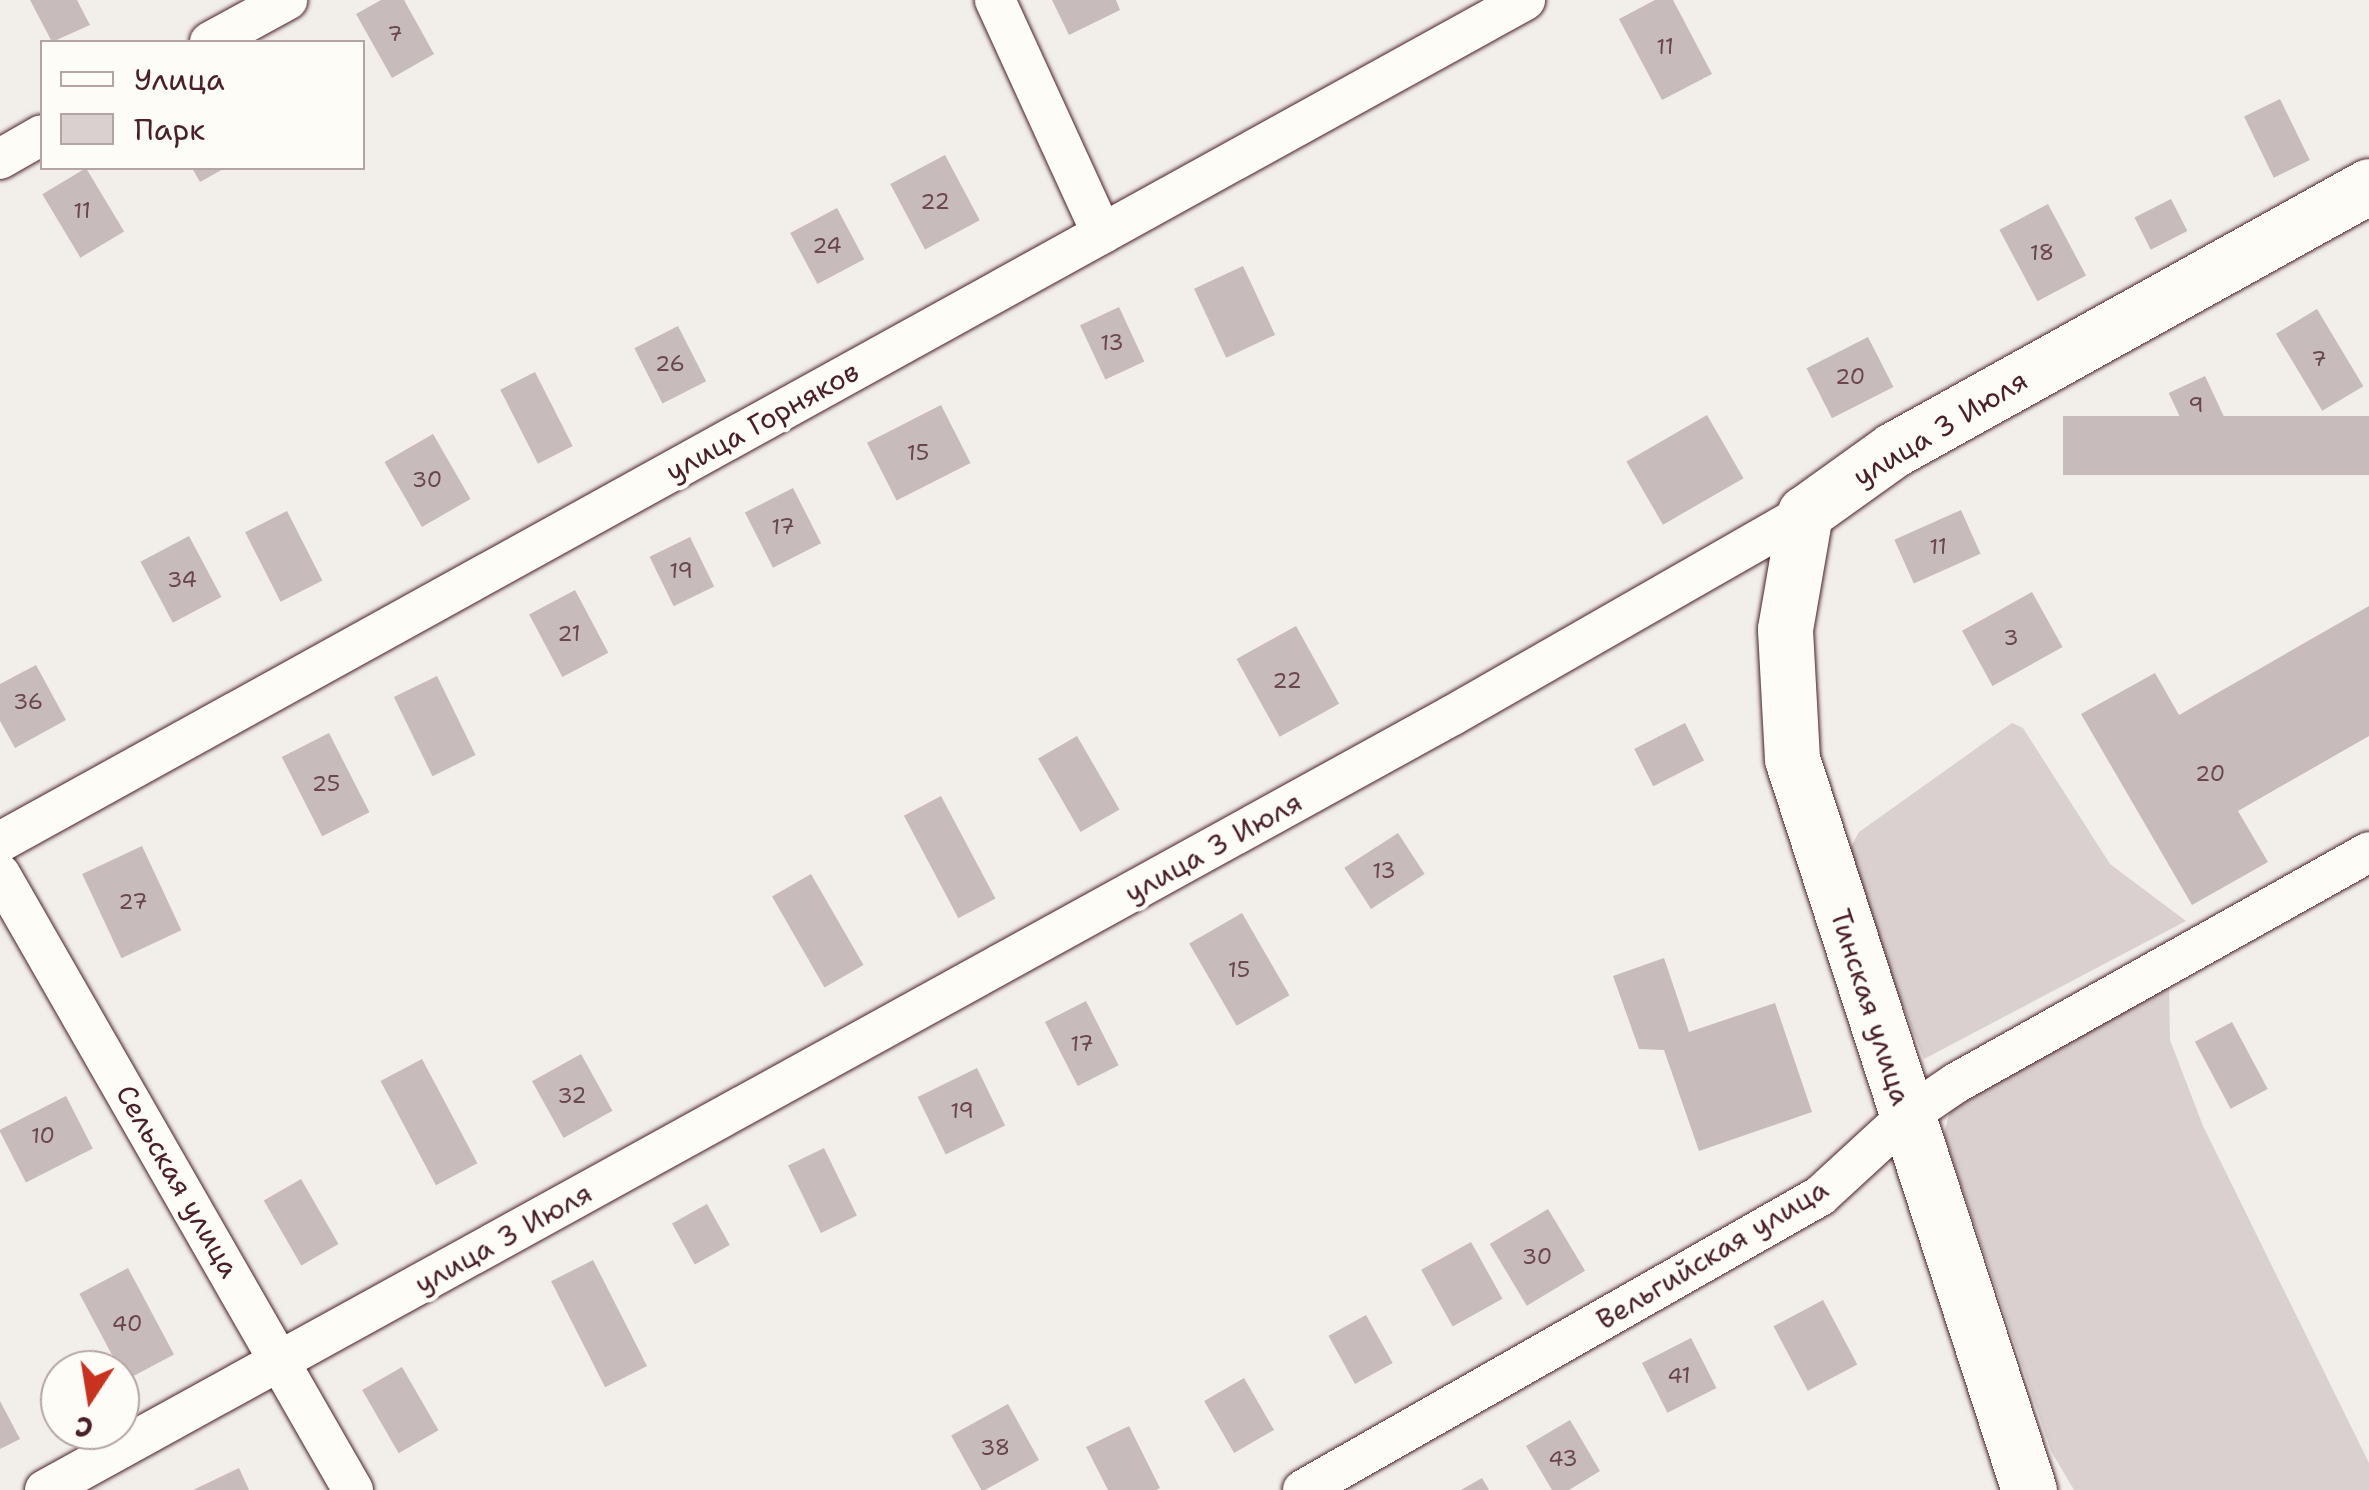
<!DOCTYPE html>
<html>
<head>
<meta charset="utf-8">
<style>
  body { margin:0 }
  #map { position:relative; width:2369px; height:1490px; overflow:hidden; background:#f2efeb; font-family:"Shantell Sans",sans-serif }
  div>[style] { position:absolute }
  .green>* { inset:0; background:#d9d0cf }
  .building>* { inset:0; background:#c8bbbb; transform-origin:0 0 }
  .roads { filter:drop-shadow(0 0 2px #4a1f2b) drop-shadow(0 0 2px #4a1f2b) }
  .street>* { height:40px; margin:-20px; padding:0 20px; transform-origin:20px; border-radius:20px; background:#fdfcf7 }
  .secondary>* { height:55px; margin:-27.5px; padding:0 27.5px; transform-origin:27.5px; border-radius:27.5px; background:#fdfcf7 }
  span { translate:-50% -50%; white-space:nowrap; text-align:center; line-height:1.15; -webkit-text-stroke:9px #fdfcf7; paint-order:stroke }
  .number-label { font-size:22px; color:#6a464f }
  .number-label span { -webkit-text-stroke-width:0 }
  .street-label { font-size:28px; color:#4a1f2b }
  .legend { position:absolute; left:40px; top:40px; width:325px; height:130px; box-sizing:border-box; background:#fdfcf7; border:2px solid #b5a4a5; margin:0; padding:12px 18px; list-style:none; font-size:30px; color:#4a1f2b }
  .legend li { display:flex; align-items:center; gap:20px; height:50px }
  .legend b { width:50px; border:2px solid #b5a4a5 }
  .north { position:absolute; left:40px; top:1350px; width:100px; height:100px; box-sizing:border-box; background:#fdfcf7; border:2px solid #b5a4a5; border-radius:50%; rotate:192deg; font-size:28px; font-weight:700; line-height:40px; text-align:center; color:#4a1f2b }
  .north::after { content:''; display:block; margin:auto; width:35px; height:45px; background:#c8321e; clip-path:polygon(50% 0,100% 100%,50% 72%,0 100%) }
</style>
</head>
<body>
<div id="map">
  <div class="green">
    <i style="clip-path:polygon(2012px 723px,2023px 728px,2110px 864px,2186px 921px,1924px 1059px,1856px 886px,1849px 850px,1859px 832px)"></i>
    <i style="clip-path:polygon(2169px 981px,2170px 1040px,2203px 1126px,2369px 1463px,2369px 1490px,2074px 1490px,2051px 1451px,1944px 1134px,1952px 1103px)"></i>
  </div>
  <div class="building">
    <i style="clip-path:polygon(30px 0,77px 0,90px 25px,52px 42px)"></i>
    <i style="clip-path:polygon(381px 0,404px 0,434px 54px,392px 78px,356px 14px)"></i>
    <i style="clip-path:polygon(1052px 0,1116px 0,1120px 10px,1069px 35px)"></i>
    <i style="clip-path:polygon(1655px 0,1673px 0,1712px 74px,1662px 100px,1619px 19px)"></i>
    <i style="left:2280px;top:99px;width:68px;height:40px;rotate:64deg"></i>
    <i style="left:945px;top:155px;width:74px;height:62px;rotate:62deg"></i>
    <i style="left:86px;top:168px;width:74px;height:51px;rotate:59deg"></i>
    <i style="clip-path:polygon(192px 168px,225px 168px,200px 182px)"></i>
    <i style="left:2171px;top:199px;width:36px;height:41px;rotate:63deg"></i>
    <i style="left:2048px;top:204px;width:81px;height:55px;rotate:62deg"></i>
    <i style="left:837px;top:208px;width:58px;height:53px;rotate:62deg"></i>
    <i style="left:1243px;top:266px;width:76px;height:54px;rotate:65deg"></i>
    <i style="left:1119px;top:307px;width:60px;height:43px;rotate:65deg"></i>
    <i style="left:2317px;top:309px;width:90px;height:48px;rotate:59deg"></i>
    <i style="left:678px;top:326px;width:62px;height:49px;rotate:63deg"></i>
    <i style="left:1868px;top:337px;width:56px;height:69px;rotate:63deg"></i>
    <i style="left:535px;top:372px;width:83px;height:39px;rotate:63deg"></i>
    <i style="left:2205px;top:376px;width:45px;height:40px;rotate:65deg"></i>
    <i style="left:941px;top:405px;width:65px;height:83px;rotate:63deg"></i>
    <i style="left:1707px;top:415px;width:73px;height:93px;rotate:60deg"></i>
    <i style="left:2369px;top:416px;width:59px;height:306px;rotate:90deg"></i>
    <i style="left:433px;top:434px;width:75px;height:56px;rotate:60deg"></i>
    <i style="left:793px;top:488px;width:62px;height:54px;rotate:63deg"></i>
    <i style="left:1961px;top:510px;width:48px;height:73px;rotate:66deg"></i>
    <i style="left:287px;top:511px;width:78px;height:47px;rotate:63deg"></i>
    <i style="left:189px;top:536px;width:69px;height:55px;rotate:62deg"></i>
    <i style="left:690px;top:537px;width:55px;height:45px;rotate:64deg"></i>
    <i style="left:575px;top:590px;width:71px;height:52px;rotate:62deg"></i>
    <i style="left:2032px;top:592px;width:63px;height:80px;rotate:61deg"></i>
    <i style="clip-path:polygon(2369px 606px,2369px 736px,2238px 811px,2268px 862px,2192px 905px,2081px 714px,2155px 673px,2179px 715px)"></i>
    <i style="left:1296px;top:626px;width:89px;height:68px;rotate:61deg"></i>
    <i style="clip-path:polygon(36px 665px,66px 720px,15px 748px,0 721px,0 684px)"></i>
    <i style="left:437px;top:676px;width:88px;height:48px;rotate:64deg"></i>
    <i style="left:1685px;top:723px;width:42px;height:57px;rotate:63deg"></i>
    <i style="left:329px;top:733px;width:89px;height:53px;rotate:63deg"></i>
    <i style="left:1077px;top:736px;width:85px;height:45px;rotate:60deg"></i>
    <i style="left:941px;top:796px;width:116px;height:42px;rotate:62deg"></i>
    <i style="left:1398px;top:833px;width:49px;height:64px;rotate:57deg"></i>
    <i style="left:142px;top:846px;width:93px;height:66px;rotate:65deg"></i>
    <i style="left:811px;top:874px;width:105px;height:45px;rotate:60deg"></i>
    <i style="left:1242px;top:913px;width:95px;height:61px;rotate:60deg"></i>
    <i style="clip-path:polygon(1664px 958px,1689px 1032px,1775px 1003px,1812px 1112px,1699px 1151px,1664px 1050px,1639px 1049px,1613px 976px)"></i>
    <i style="left:1086px;top:1001px;width:72px;height:46px;rotate:63deg"></i>
    <i style="left:2232px;top:1022px;width:76px;height:42px;rotate:62deg"></i>
    <i style="left:581px;top:1054px;width:65px;height:56px;rotate:61deg"></i>
    <i style="left:422px;top:1059px;width:118px;height:47px;rotate:62deg"></i>
    <i style="left:977px;top:1068px;width:64px;height:66px;rotate:64deg"></i>
    <i style="left:66px;top:1096px;width:59px;height:75px;rotate:63deg"></i>
    <i style="left:824px;top:1148px;width:75px;height:40px;rotate:64deg"></i>
    <i style="left:301px;top:1179px;width:75px;height:43px;rotate:60deg"></i>
    <i style="left:707px;top:1204px;width:47px;height:40px;rotate:61deg"></i>
    <i style="left:1548px;top:1209px;width:72px;height:68px;rotate:59deg"></i>
    <i style="left:1471px;top:1242px;width:65px;height:57px;rotate:61deg"></i>
    <i style="left:593px;top:1260px;width:119px;height:47px;rotate:63deg"></i>
    <i style="left:128px;top:1268px;width:98px;height:55px;rotate:62deg"></i>
    <i style="left:1823px;top:1300px;width:73px;height:56px;rotate:62deg"></i>
    <i style="left:1366px;top:1315px;width:55px;height:43px;rotate:61deg"></i>
    <i style="left:1691px;top:1338px;width:56px;height:55px;rotate:63deg"></i>
    <i style="left:402px;top:1367px;width:73px;height:46px;rotate:60deg"></i>
    <i style="left:1244px;top:1378px;width:60px;height:46px;rotate:60deg"></i>
    <i style="clip-path:polygon(0 1401px,20px 1439px,0 1449px)"></i>
    <i style="left:1008px;top:1404px;width:64px;height:65px;rotate:61deg"></i>
    <i style="clip-path:polygon(1570px 1420px,1600px 1471px,1569px 1490px,1552px 1490px,1526px 1446px)"></i>
    <i style="clip-path:polygon(1129px 1426px,1160px 1488px,1156px 1490px,1108px 1490px,1086px 1447px)"></i>
    <i style="clip-path:polygon(239px 1468px,249px 1490px,193px 1490px)"></i>
    <i style="clip-path:polygon(1482px 1478px,1489px 1490px,1461px 1490px)"></i>
  </div>
  <div class="roads">
    <div class="street">
      <i style="left:995px;top:0;width:257px;rotate:65.4deg"></i>
      <i style="left:210px;top:42px;width:88px;rotate:-28.6deg"></i>
      <i style="left:0;top:159px;width:48px;rotate:-29.7deg"></i>
      <i style="left:0;top:842px;width:1742px;rotate:-28.9deg"></i>
      <i style="left:0;top:874px;width:710px;rotate:60.19deg"></i>
      <i style="left:45px;top:1490px;width:1607px;rotate:-28.83deg"></i>
      <i style="left:1453px;top:715px;width:406px;rotate:-29.8deg"></i>
      <i style="left:1303px;top:1490px;width:595px;rotate:-29.63deg"></i>
      <i style="left:1820px;top:1196px;width:117px;rotate:-42.6deg"></i>
      <i style="left:1906px;top:1117px;width:60px;rotate:-34.2deg"></i>
      <i style="left:1956px;top:1083px;width:473px;rotate:-29.2deg"></i>
    </div>
    <div class="secondary">
      <i style="left:2029px;top:1490px;width:768px;rotate:-107.96deg"></i>
      <i style="left:1792px;top:759px;width:130px;rotate:-93.1deg"></i>
      <i style="left:1785px;top:629px;width:118px;rotate:-80.2deg"></i>
      <i style="left:1805px;top:513px;width:108px;rotate:-35.6deg"></i>
      <i style="left:1893px;top:450px;width:544px;rotate:-29.01deg"></i>
    </div>
  </div>
  <div class="number-label">
    <span style="left:395px;top:34px">7</span>
    <span style="left:1665px;top:47px">11</span>
    <span style="left:935px;top:202px">22</span>
    <span style="left:82px;top:211px">11</span>
    <span style="left:827px;top:246px">24</span>
    <span style="left:2042px;top:253px">18</span>
    <span style="left:1112px;top:343px">13</span>
    <span style="left:2319px;top:359px">7</span>
    <span style="left:670px;top:364px">26</span>
    <span style="left:1850px;top:377px">20</span>
    <span style="left:2196px;top:405px">9</span>
    <span style="left:918px;top:453px">15</span>
    <span style="left:427px;top:480px">30</span>
    <span style="left:783px;top:527px">17</span>
    <span style="left:1938px;top:547px">11</span>
    <span style="left:681px;top:571px">19</span>
    <span style="left:182px;top:580px">34</span>
    <span style="left:569px;top:634px">21</span>
    <span style="left:2011px;top:638px">3</span>
    <span style="left:1287px;top:681px">22</span>
    <span style="left:28px;top:702px">36</span>
    <span style="left:2210px;top:774px">20</span>
    <span style="left:326px;top:784px">25</span>
    <span style="left:1384px;top:871px">13</span>
    <span style="left:133px;top:902px">27</span>
    <span style="left:1239px;top:970px">15</span>
    <span style="left:1082px;top:1044px">17</span>
    <span style="left:572px;top:1096px">32</span>
    <span style="left:962px;top:1111px">19</span>
    <span style="left:43px;top:1136px">10</span>
    <span style="left:1537px;top:1257px">30</span>
    <span style="left:127px;top:1324px">40</span>
    <span style="left:1679px;top:1376px">41</span>
    <span style="left:995px;top:1448px">38</span>
    <span style="left:1563px;top:1459px">43</span>
  </div>
  <div class="street-label">
    <span style="left:762px;top:421px;rotate:-29deg">улица Горняков</span>
    <span style="left:1940px;top:428px;rotate:-31deg">улица 3 Июля</span>
    <span style="left:1213px;top:847px;rotate:-29deg">улица 3 Июля</span>
    <span style="left:1871px;top:1007px;rotate:72deg">Тинская улица</span>
    <span style="left:178px;top:1181px;rotate:60deg">Сельская улица</span>
    <span style="left:503px;top:1238px;rotate:-29deg">улица 3 Июля</span>
    <span style="left:1712px;top:1254px;rotate:-31deg">Вельгийская улица</span>
  </div>
  <ul class="legend">
  <li><b style="height:12px;background:#fdfcf7"></b>Улица</li>
  <li><b style="height:28px;background:#d9d0cf"></b>Парк</li>
  </ul>
  <div class="north">С</div>
</div>
</body>
</html>
